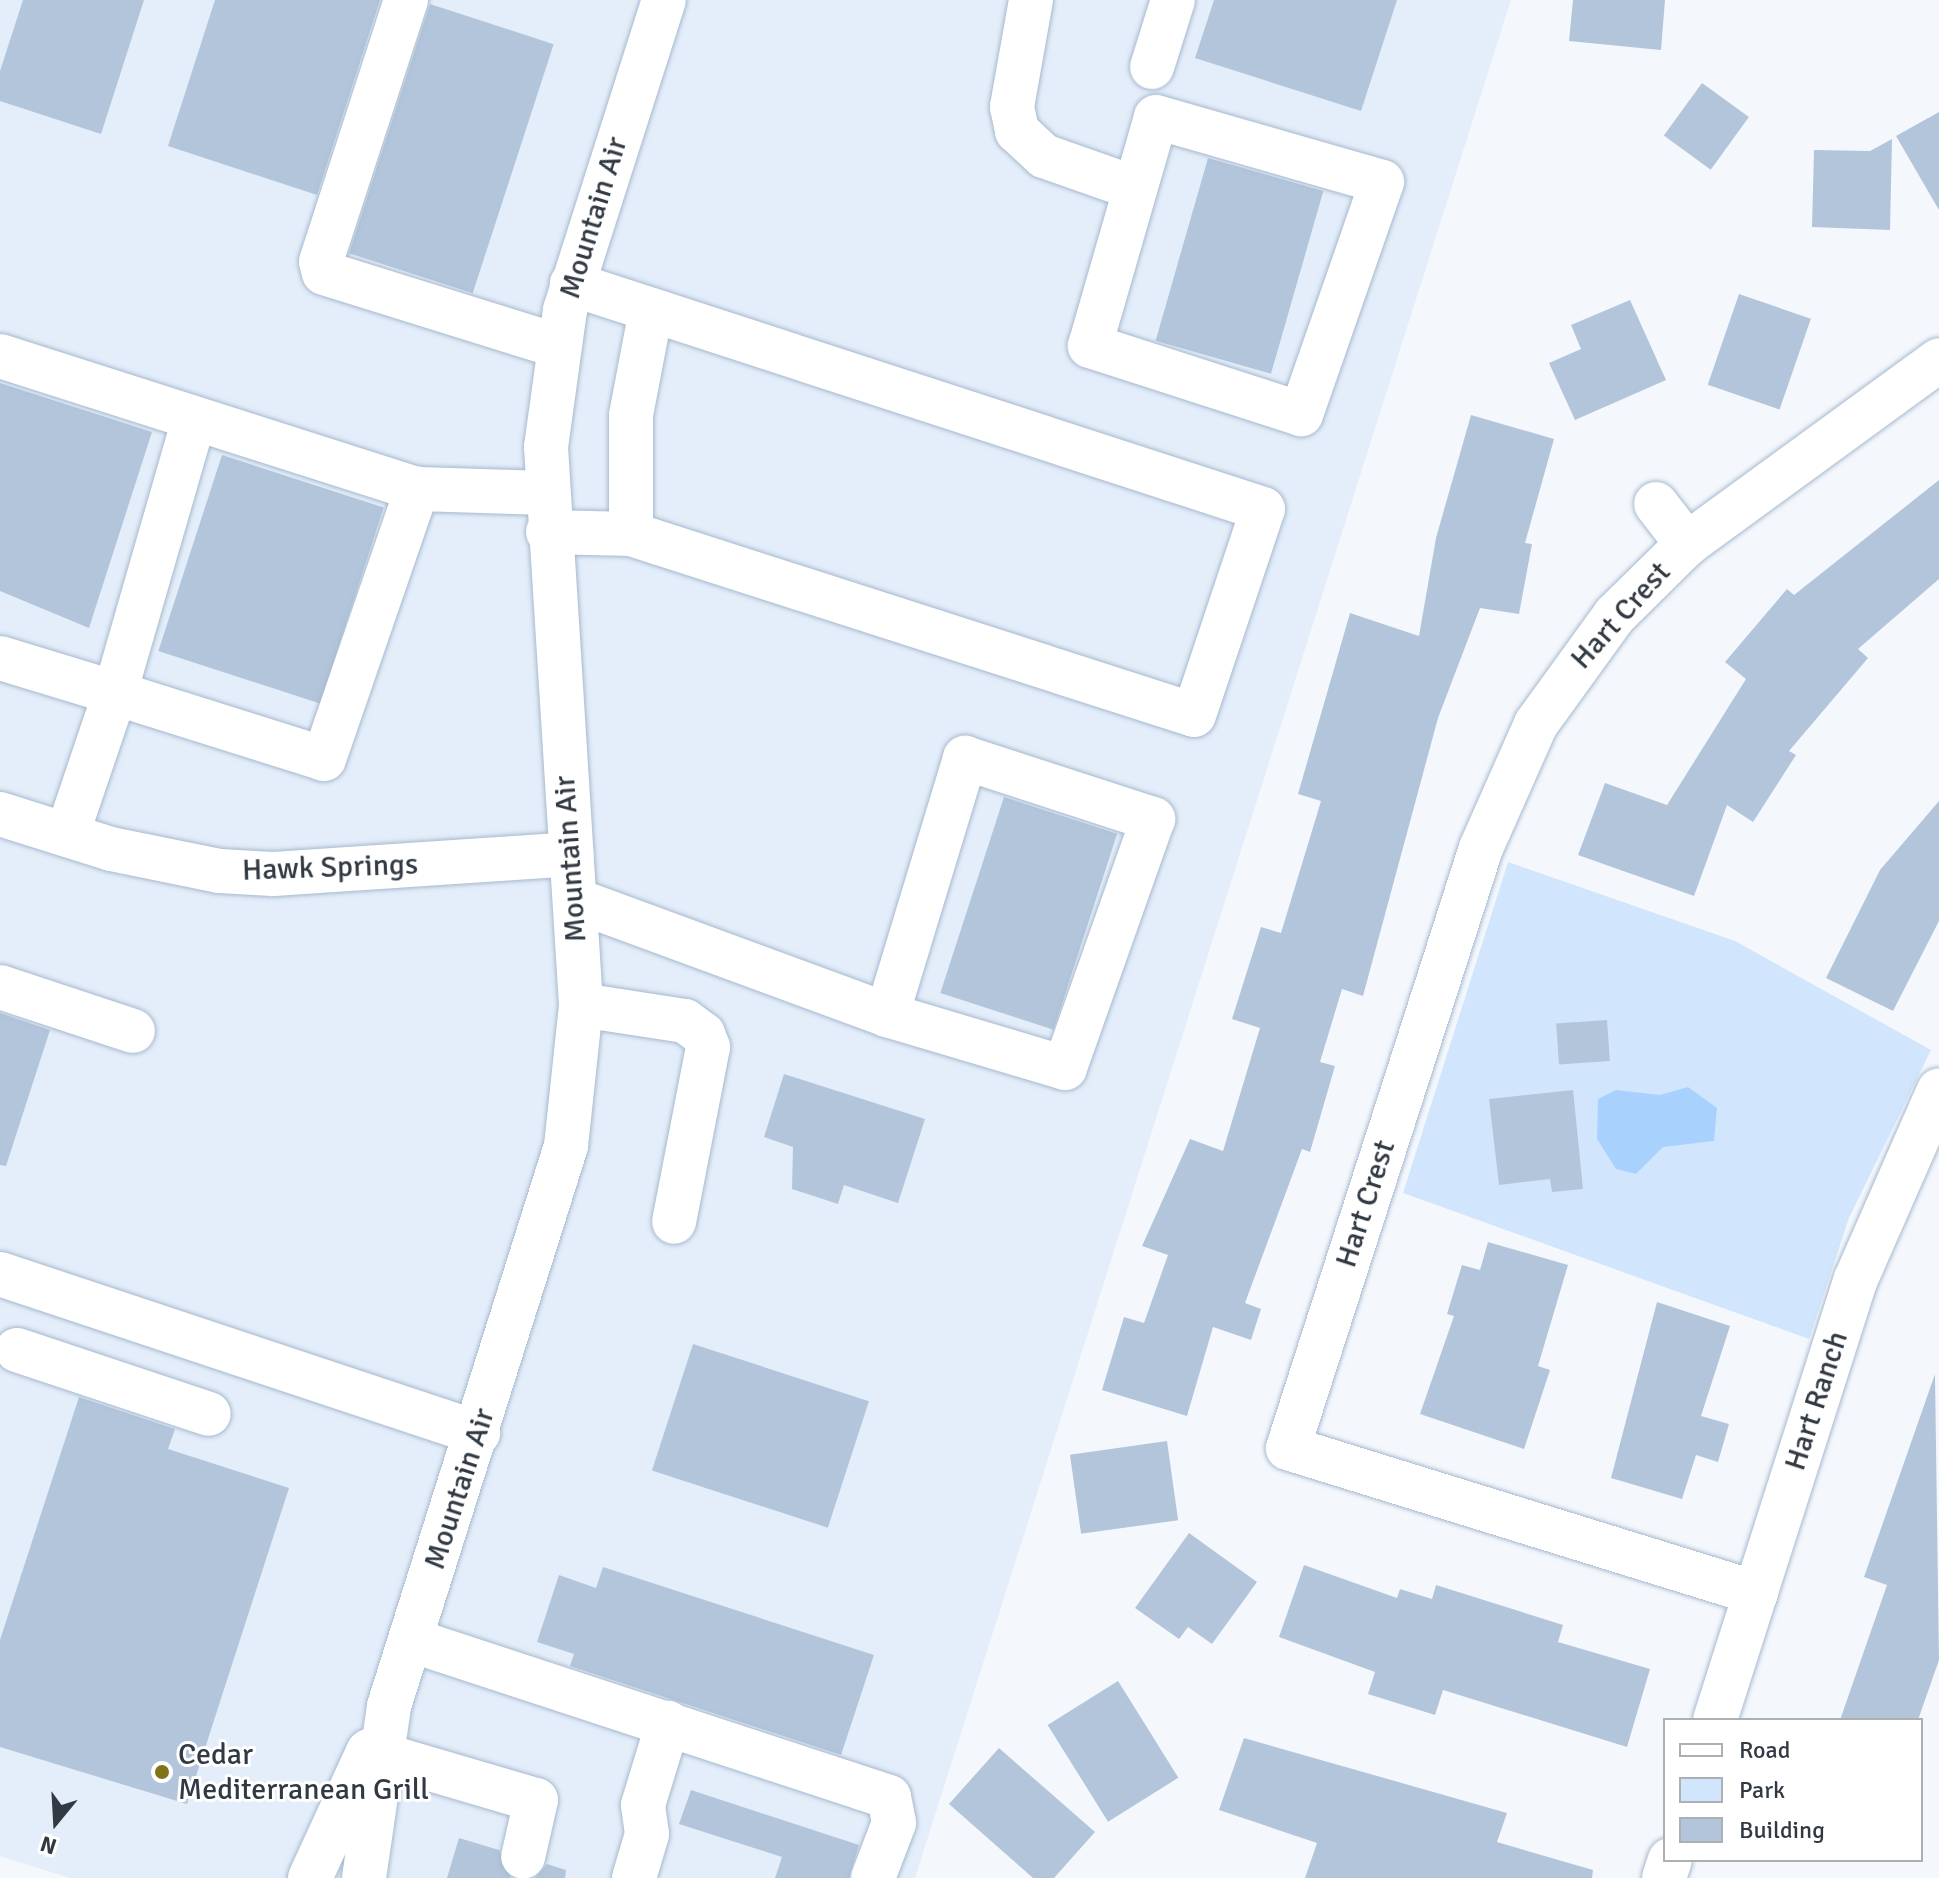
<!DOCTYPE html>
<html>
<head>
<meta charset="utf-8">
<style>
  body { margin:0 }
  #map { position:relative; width:1939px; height:1878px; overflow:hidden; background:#f4f8fd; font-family:Signika,sans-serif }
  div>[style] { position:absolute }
  .built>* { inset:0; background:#e4eefa }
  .green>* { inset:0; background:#d1e6fd }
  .water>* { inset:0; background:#a9d1fe }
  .building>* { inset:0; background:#b2c5db; transform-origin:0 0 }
  .roads { filter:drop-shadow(0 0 2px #a6b9ce) drop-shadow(0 0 2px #a6b9ce) }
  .minor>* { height:44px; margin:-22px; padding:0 22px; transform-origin:22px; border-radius:22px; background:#fff }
  .dots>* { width:22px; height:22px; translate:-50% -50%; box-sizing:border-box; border:4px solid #fff; border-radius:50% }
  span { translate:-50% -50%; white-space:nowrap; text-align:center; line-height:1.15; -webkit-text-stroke:6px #fff; paint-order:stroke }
  .street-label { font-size:30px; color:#313942 }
  .poi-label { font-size:30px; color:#313942 }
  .left { translate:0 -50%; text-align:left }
  .legend { position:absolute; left:1663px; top:1718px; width:260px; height:144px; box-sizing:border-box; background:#fff; border:2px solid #adb0b3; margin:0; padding:10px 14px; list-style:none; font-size:24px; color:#313942 }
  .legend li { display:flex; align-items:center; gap:16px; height:40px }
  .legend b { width:40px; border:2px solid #adb0b3 }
  .north { position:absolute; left:16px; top:1782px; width:80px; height:80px; -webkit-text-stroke:6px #fff; paint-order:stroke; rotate:198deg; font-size:22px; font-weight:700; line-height:32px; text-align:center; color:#313942 }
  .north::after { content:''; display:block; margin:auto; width:28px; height:36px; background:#313942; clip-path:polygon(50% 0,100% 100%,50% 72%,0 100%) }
</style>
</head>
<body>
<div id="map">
  <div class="built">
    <i style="clip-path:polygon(0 0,1511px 0,915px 1878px,70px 1878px,0 1856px)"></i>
  </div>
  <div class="green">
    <i style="clip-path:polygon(1508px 862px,1735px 941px,1931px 1050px,1849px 1218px,1809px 1339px,1403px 1193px)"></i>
  </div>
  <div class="water">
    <i style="clip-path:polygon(1688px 1087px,1717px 1108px,1714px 1141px,1663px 1147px,1636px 1174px,1616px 1169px,1597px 1139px,1598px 1099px,1616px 1090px,1660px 1095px)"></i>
  </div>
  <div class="building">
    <i style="clip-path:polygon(23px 0,144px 0,101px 134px,0 101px,0 71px)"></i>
    <i style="clip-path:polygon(215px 0,380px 0,317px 195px,168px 146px)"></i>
    <i style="clip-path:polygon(1214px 0,1397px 0,1361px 111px,1195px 58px)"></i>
    <i style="clip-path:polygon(1573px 0,1665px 0,1661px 50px,1569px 41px)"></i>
    <i style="left:430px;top:4px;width:130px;height:262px;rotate:18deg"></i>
    <i style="left:1702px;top:83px;width:58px;height:65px;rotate:36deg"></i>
    <i style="clip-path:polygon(1939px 112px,1939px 210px,1896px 136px)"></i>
    <i style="clip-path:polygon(1892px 139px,1890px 230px,1812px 227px,1814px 150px,1870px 151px)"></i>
    <i style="left:1208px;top:158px;width:120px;height:190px;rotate:16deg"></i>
    <i style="left:1739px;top:294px;width:76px;height:96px;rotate:19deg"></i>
    <i style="clip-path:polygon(1630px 300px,1666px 380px,1575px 420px,1549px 363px,1581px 349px,1571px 325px)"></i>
    <i style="clip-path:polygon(0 383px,152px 432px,89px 628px,0 591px)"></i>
    <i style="clip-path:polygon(1471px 415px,1554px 439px,1525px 543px,1532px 544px,1519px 614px,1480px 608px,1438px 718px,1363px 996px,1342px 989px,1320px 1062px,1335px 1066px,1310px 1152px,1302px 1149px,1245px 1303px,1261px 1309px,1251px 1340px,1213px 1327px,1187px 1416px,1102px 1390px,1124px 1317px,1144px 1323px,1168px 1255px,1142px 1246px,1190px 1139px,1223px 1151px,1260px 1028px,1232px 1019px,1261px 927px,1281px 933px,1321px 801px,1298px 794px,1350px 613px,1419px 636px,1436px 538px)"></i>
    <i style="left:222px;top:455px;width:170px;height:206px;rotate:18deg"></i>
    <i style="clip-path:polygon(1939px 480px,1939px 579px,1858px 649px,1868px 658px,1789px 751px,1796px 755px,1753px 822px,1727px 805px,1694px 896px,1578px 855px,1605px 783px,1667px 805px,1746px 679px,1725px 662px,1787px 589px,1794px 595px)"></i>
    <i style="left:1004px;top:797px;width:119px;height:206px;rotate:18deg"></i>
    <i style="clip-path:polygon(1939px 801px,1939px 921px,1893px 1011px,1826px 978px,1880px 870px)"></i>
    <i style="clip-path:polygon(0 1013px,50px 1030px,6px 1166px,0 1165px)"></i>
    <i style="left:1607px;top:1020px;width:41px;height:51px;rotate:86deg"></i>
    <i style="clip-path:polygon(784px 1074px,925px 1119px,898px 1203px,844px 1185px,838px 1204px,792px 1189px,793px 1147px,764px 1137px)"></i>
    <i style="clip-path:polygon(1573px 1090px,1583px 1189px,1552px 1192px,1550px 1179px,1499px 1185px,1489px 1099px)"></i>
    <i style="clip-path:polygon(1488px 1242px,1568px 1265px,1538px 1366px,1550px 1370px,1524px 1449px,1420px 1414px,1454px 1316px,1447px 1314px,1462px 1265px,1480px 1270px)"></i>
    <i style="clip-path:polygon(1657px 1302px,1730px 1326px,1701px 1416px,1729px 1424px,1718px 1462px,1696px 1455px,1682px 1499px,1611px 1478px)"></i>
    <i style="left:693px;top:1344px;width:185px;height:133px;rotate:18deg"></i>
    <i style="clip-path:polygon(1935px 1374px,1939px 1660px,1918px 1720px,1840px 1720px,1887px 1585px,1864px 1577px)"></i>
    <i style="clip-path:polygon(79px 1397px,175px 1429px,168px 1449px,289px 1488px,187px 1804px,0 1747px,0 1640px)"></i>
    <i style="left:1167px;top:1441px;width:80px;height:98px;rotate:82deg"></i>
    <i style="clip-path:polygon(1189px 1533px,1257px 1582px,1212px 1644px,1188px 1627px,1179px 1639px,1135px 1608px)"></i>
    <i style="clip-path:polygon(1304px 1565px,1397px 1598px,1400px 1589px,1432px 1599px,1436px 1585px,1563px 1625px,1558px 1642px,1650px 1669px,1627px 1747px,1443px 1690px,1435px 1715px,1368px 1694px,1375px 1672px,1279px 1637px)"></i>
    <i style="clip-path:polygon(603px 1567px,874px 1655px,841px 1755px,570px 1666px,574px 1654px,537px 1642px,559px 1575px,596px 1588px)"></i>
    <i style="left:1118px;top:1681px;width:114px;height:83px;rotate:58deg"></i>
    <i style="clip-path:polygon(1244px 1738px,1507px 1813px,1497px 1842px,1593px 1870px,1592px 1878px,1305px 1878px,1317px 1843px,1219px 1810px)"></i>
    <i style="clip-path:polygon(999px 1748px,1095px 1832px,1054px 1878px,1033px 1878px,949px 1804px)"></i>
    <i style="clip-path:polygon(691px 1790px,859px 1845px,849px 1878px,775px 1878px,782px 1857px,679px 1824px)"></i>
    <i style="clip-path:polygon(459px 1838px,499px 1850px,511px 1878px,447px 1878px)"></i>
    <i style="clip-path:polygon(547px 1864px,566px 1870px,565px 1878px,535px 1878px)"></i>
  </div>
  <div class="roads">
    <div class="minor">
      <i style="left:406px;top:0;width:275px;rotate:108deg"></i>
      <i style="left:321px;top:262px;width:11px;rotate:75deg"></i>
      <i style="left:324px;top:273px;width:245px;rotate:17.3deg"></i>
      <i style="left:1031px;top:0;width:109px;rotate:100.1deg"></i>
      <i style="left:1012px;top:107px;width:25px;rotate:78deg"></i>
      <i style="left:1017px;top:131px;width:37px;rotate:43deg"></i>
      <i style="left:1044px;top:156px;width:96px;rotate:19.4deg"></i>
      <i style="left:1152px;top:67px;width:70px;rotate:-72.6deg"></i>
      <i style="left:1156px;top:117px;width:235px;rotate:16deg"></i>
      <i style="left:1382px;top:182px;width:246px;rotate:109.2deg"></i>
      <i style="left:1301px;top:414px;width:222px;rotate:-162.1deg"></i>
      <i style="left:1090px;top:346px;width:238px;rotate:-73.9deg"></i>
      <i style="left:0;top:356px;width:438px;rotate:17.7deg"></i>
      <i style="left:1656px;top:504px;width:51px;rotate:52.2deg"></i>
      <i style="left:548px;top:532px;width:83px;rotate:1.4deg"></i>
      <i style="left:631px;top:534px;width:591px;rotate:17.82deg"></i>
      <i style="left:1194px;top:715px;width:217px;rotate:-71.5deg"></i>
      <i style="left:1263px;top:509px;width:727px;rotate:-161.96deg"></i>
      <i style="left:631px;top:534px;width:119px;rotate:-90deg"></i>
      <i style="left:631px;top:415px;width:107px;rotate:-79.2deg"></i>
      <i style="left:0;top:658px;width:120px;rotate:16.9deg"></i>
      <i style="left:115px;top:693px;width:285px;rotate:-73.9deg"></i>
      <i style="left:0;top:814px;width:116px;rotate:17.5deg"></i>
      <i style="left:111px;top:849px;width:110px;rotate:11.5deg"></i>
      <i style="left:219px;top:871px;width:54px;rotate:3.2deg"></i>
      <i style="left:273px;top:874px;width:299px;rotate:-3.8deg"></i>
      <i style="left:67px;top:835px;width:150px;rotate:-71.3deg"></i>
      <i style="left:115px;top:693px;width:219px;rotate:17.5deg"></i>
      <i style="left:324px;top:759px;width:286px;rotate:-71deg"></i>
      <i style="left:417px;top:489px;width:130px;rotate:1.8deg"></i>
      <i style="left:575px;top:900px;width:333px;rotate:20.2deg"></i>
      <i style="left:887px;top:1015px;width:269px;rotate:-73.1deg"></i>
      <i style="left:965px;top:758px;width:198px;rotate:18deg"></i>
      <i style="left:1153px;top:819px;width:264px;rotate:109.5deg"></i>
      <i style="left:1065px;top:1068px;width:186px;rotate:-163.4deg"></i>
      <i style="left:0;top:987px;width:140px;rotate:18.3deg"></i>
      <i style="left:581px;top:1005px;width:105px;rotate:8.7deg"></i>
      <i style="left:685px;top:1021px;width:22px;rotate:36deg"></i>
      <i style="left:703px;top:1034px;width:14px;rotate:69deg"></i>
      <i style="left:708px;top:1047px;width:178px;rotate:101deg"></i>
      <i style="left:0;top:1274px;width:504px;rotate:18.4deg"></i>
      <i style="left:17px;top:1350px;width:202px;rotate:18.4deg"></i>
      <i style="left:1756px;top:1593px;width:490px;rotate:-162.8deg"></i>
      <i style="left:1288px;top:1448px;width:630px;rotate:-72.17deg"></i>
      <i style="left:1481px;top:848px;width:136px;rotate:-66.1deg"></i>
      <i style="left:1536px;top:724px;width:135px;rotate:-54.1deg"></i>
      <i style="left:1615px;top:615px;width:101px;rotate:-44.6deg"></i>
      <i style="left:1687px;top:544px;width:312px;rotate:-36.1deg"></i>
      <i style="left:411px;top:1640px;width:503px;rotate:18.18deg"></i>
      <i style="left:889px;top:1797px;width:26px;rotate:79deg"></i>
      <i style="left:894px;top:1823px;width:59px;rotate:110.9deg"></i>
      <i style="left:1715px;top:1720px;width:463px;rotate:-72.3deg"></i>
      <i style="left:1856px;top:1279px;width:206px;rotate:-66.3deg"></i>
      <i style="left:369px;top:1751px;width:174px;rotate:16.4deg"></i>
      <i style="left:536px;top:1800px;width:58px;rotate:102.8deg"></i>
      <i style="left:310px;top:1878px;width:139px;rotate:-65.3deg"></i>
      <i style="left:364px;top:1878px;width:174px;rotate:-81.7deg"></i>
      <i style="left:389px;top:1706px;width:587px;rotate:-72.46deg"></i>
      <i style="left:566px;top:1146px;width:142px;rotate:-83.9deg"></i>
      <i style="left:581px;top:1005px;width:559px;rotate:-93.59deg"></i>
      <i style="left:546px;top:447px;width:138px;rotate:-82.1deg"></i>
      <i style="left:565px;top:310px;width:325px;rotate:-72.3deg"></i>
      <i style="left:634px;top:1878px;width:46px;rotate:-73.5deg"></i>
      <i style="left:647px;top:1834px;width:29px;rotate:-98deg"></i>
      <i style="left:643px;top:1805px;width:86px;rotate:-73deg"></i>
      <i style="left:1664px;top:1878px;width:19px;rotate:-72deg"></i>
    </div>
  </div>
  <div class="dots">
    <i style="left:162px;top:1772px;background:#807417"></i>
  </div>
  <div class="street-label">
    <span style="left:594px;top:218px;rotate:-73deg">Mountain Air</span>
    <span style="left:1621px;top:616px;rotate:-48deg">Hart Crest</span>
    <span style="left:571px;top:859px;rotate:-94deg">Mountain Air</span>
    <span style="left:330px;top:868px;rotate:-2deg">Hawk Springs</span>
    <span style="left:1366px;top:1204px;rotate:-72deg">Hart Crest</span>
    <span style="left:1817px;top:1401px;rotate:-72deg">Hart Ranch</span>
    <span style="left:460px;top:1489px;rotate:-72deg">Mountain Air</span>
  </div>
  <div class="poi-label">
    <span class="left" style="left:178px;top:1772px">Cedar<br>Mediterranean Grill</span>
  </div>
  <ul class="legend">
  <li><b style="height:10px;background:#fff"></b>Road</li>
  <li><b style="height:22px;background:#d1e6fd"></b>Park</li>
  <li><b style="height:22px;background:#b2c5db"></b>Building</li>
  </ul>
  <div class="north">N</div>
</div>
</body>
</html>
